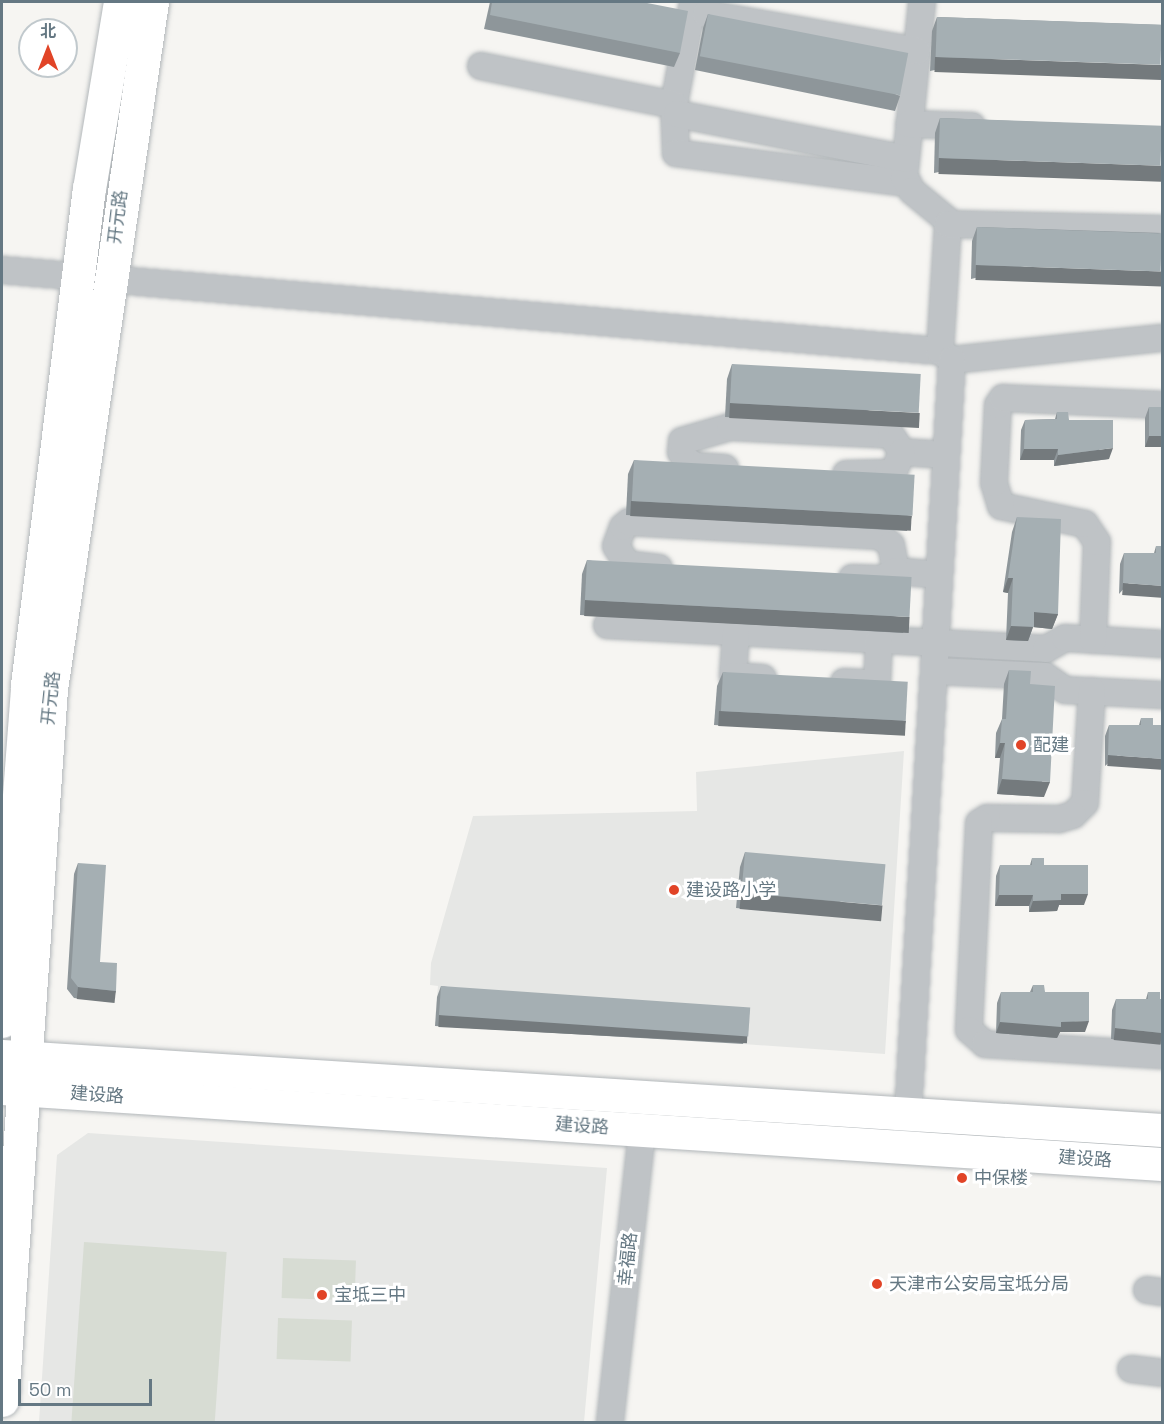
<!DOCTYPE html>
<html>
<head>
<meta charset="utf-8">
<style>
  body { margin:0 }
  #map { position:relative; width:1164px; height:1424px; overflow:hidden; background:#f6f5f2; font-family:"Space Grotesk","Noto Sans SC",sans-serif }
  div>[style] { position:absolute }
  .built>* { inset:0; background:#e6e7e5 }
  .green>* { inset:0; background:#d7dcd3; transform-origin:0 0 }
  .roads { filter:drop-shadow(0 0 2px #b2b7ba) drop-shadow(0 0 2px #b2b7ba) }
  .minor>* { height:26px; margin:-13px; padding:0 13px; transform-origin:13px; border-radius:13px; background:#bfc3c6 }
  .major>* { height:33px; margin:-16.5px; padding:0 16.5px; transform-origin:16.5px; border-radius:16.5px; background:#fff }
  .wall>* { inset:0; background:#8e969a }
  .shaded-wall>* { inset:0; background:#747a7d; transform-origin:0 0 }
  .building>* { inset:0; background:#a5afb3; transform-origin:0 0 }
  .dots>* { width:16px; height:16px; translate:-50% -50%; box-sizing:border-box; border:3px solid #fff; border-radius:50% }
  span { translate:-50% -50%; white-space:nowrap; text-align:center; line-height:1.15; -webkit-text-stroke:6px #fff; paint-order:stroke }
  .street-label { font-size:18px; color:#657883 }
  .poi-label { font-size:18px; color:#657883 }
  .left { translate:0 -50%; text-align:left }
  .frame { position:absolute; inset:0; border:3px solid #657883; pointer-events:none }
  .north { position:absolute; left:18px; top:18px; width:60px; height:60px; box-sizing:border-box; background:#fff; border:2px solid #c1c9cd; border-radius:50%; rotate:0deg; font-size:16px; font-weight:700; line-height:24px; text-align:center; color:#657883 }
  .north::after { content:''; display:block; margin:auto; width:21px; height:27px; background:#e14427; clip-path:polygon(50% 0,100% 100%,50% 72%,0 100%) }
  .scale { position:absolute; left:18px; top:1379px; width:134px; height:27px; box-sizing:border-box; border:3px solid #657883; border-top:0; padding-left:8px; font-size:18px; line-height:21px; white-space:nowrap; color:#657883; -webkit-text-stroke:4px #fff; paint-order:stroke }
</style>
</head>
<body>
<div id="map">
  <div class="built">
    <i style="clip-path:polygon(904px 751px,885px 1054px,743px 1044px,437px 997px,438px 986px,430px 985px,431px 963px,473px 816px,697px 811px,696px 772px)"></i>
    <i style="clip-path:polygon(88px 1133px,607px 1168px,584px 1422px,39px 1422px,57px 1155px)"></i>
  </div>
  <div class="green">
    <i style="left:84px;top:1242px;width:143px;height:180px;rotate:4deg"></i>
    <i style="left:283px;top:1258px;width:73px;height:40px;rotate:2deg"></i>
    <i style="left:278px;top:1318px;width:74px;height:41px;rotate:2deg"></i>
  </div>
  <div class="roads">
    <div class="minor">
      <i style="left:693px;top:2px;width:105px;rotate:100.5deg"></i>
      <i style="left:674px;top:105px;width:48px;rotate:87.6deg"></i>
      <i style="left:676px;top:153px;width:234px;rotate:7.4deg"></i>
      <i style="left:922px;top:2px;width:177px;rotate:95.8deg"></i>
      <i style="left:904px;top:178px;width:15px;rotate:58deg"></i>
      <i style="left:912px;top:191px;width:52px;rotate:39.5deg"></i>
      <i style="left:706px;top:14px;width:214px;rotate:9.9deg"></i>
      <i style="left:481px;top:66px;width:197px;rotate:11.4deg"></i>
      <i style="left:677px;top:114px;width:233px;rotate:11.1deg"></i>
      <i style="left:909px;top:124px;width:63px;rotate:1.8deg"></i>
      <i style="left:2px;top:270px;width:941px;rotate:4.94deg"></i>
      <i style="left:940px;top:351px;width:15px;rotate:37deg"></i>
      <i style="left:952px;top:360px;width:211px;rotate:-6deg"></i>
      <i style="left:940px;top:351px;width:127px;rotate:-86.4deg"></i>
      <i style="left:948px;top:224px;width:214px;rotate:1.3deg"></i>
      <i style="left:725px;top:468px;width:29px;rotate:-176deg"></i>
      <i style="left:696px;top:466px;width:10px;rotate:-151deg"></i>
      <i style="left:687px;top:461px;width:11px;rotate:-124deg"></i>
      <i style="left:681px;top:452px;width:11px;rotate:-85deg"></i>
      <i style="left:682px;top:441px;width:50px;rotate:-16.3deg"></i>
      <i style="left:730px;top:427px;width:161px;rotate:2.8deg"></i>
      <i style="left:891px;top:435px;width:20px;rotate:57deg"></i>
      <i style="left:902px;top:452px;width:44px;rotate:3.9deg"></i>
      <i style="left:846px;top:474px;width:42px;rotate:-1.4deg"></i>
      <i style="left:888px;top:473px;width:8px;rotate:-30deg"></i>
      <i style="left:895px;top:469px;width:18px;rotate:-68deg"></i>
      <i style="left:659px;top:568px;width:32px;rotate:-173deg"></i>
      <i style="left:627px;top:564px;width:21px;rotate:-121deg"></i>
      <i style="left:616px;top:546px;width:20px;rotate:-70deg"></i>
      <i style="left:623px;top:527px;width:8px;rotate:-40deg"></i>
      <i style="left:629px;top:522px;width:251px;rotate:3.2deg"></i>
      <i style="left:880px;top:536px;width:14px;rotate:39deg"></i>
      <i style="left:891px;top:545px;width:26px;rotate:79deg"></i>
      <i style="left:896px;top:571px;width:43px;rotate:5.3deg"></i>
      <i style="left:852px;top:578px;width:29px;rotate:2deg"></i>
      <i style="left:881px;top:579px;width:17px;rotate:-28deg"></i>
      <i style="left:607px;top:625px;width:440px;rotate:3.1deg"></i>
      <i style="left:1046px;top:649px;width:22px;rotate:-30deg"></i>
      <i style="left:1065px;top:638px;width:97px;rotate:3.5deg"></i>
      <i style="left:736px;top:632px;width:44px;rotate:93.9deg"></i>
      <i style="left:733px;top:676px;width:30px;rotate:4deg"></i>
      <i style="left:1093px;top:640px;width:98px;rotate:-87.7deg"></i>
      <i style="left:1097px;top:542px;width:22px;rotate:-124deg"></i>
      <i style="left:1085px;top:524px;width:86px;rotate:-167.9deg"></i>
      <i style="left:1001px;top:506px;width:24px;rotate:-107deg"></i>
      <i style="left:994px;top:483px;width:78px;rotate:-87.1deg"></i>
      <i style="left:998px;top:405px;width:9px;rotate:-54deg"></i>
      <i style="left:1003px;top:398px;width:159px;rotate:2.5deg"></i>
      <i style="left:934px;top:671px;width:111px;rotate:2.6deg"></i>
      <i style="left:1045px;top:676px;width:24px;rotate:35deg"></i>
      <i style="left:1065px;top:690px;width:97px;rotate:3deg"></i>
      <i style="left:844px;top:682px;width:33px;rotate:3deg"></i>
      <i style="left:877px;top:684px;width:44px;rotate:-87.4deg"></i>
      <i style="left:1092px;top:691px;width:112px;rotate:93.6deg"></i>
      <i style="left:1085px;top:803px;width:17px;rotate:135deg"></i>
      <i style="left:1073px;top:815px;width:15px;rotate:164deg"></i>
      <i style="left:1059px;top:819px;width:72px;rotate:-179.2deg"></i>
      <i style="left:987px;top:818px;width:9px;rotate:148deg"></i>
      <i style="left:979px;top:823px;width:207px;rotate:92.8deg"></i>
      <i style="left:969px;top:1030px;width:21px;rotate:41deg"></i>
      <i style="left:985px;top:1044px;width:177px;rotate:3.6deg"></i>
      <i style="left:907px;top:1131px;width:772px;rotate:-86.66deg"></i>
      <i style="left:1147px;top:1290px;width:15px;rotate:8deg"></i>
      <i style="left:1131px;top:1369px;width:31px;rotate:7deg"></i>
      <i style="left:610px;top:1422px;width:311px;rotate:-83.7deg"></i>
    </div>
    <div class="major">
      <i style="left:2px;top:1021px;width:337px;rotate:-85.7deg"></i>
      <i style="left:27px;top:685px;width:500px;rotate:-82.9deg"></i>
      <i style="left:89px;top:189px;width:190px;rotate:-80.6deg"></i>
      <i style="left:2px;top:1056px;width:1162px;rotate:3.65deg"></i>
      <i style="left:2px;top:1088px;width:1162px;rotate:3.75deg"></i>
      <i style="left:2px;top:1400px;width:713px;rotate:-86.06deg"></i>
      <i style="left:51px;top:689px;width:694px;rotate:-81.64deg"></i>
    </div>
  </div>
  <div class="wall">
    <i style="clip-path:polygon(490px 2px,642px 2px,680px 53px,674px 67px,484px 29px)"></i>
    <i style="clip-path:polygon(708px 14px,900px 96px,895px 111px,695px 70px,703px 28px)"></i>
    <i style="clip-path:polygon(937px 17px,1162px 25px,930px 71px,932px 31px)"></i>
    <i style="clip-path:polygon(940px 118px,1162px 127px,934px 173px,935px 133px)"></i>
    <i style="clip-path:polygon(977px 227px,1162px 233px,971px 279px,972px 241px)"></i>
    <i style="clip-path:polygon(732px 364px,914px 426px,725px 417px,727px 379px)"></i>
    <i style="clip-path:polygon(1149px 407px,1162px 447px,1145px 447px,1145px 418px)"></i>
    <i style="clip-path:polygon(1057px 412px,1069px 420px,1109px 459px,1054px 466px,1054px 460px,1020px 460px,1021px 430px,1025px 420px,1055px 419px)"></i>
    <i style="clip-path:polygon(634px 460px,912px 516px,907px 531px,626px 515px,628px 474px)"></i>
    <i style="clip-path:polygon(1017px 517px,1058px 614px,1052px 629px,1033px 627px,1028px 641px,1006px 640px,1008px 593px,1003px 592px,1012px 532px)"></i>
    <i style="clip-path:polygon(1156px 546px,1162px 546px,1119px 594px,1120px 564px,1124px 553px,1154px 553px)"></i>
    <i style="clip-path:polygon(587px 560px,909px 619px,903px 633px,580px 615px,582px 574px)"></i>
    <i style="clip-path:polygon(1009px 670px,1030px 684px,1044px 797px,997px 794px,1000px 758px,995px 758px,996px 733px,1002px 719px,1004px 684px)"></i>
    <i style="clip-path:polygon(723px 672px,906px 721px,901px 735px,714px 725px,717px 686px)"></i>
    <i style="clip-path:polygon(1141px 718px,1153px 725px,1105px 766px,1105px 736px,1109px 725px,1139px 725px)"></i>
    <i style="clip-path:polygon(745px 852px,876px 920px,736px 908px,740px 867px)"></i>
    <i style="clip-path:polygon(1032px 858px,1044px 865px,1084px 905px,1059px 905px,1057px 911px,1029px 912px,1029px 906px,995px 906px,996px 876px,1000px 865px,1030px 865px)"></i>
    <i style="clip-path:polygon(78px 863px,100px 962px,116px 991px,112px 1002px,74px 998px,67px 989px,74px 874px)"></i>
    <i style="clip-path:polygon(1033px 985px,1045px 992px,1085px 1032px,1060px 1032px,1057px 1038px,996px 1033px,997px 1003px,1001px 992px,1030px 992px)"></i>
    <i style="clip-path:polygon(441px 986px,747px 1033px,743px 1044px,435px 1026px,437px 997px)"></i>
    <i style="clip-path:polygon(1148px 992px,1160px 999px,1162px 999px,1162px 1044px,1111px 1039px,1112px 1010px,1116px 999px,1146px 999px)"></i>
  </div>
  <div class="shaded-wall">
    <i style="left:935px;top:57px;width:227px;height:15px;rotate:2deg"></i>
    <i style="left:939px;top:158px;width:223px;height:16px;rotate:2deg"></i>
    <i style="left:976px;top:265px;width:186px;height:15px;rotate:2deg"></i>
    <i style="left:730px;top:403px;width:190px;height:15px;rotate:3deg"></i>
    <i style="clip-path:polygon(1149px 436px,1162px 436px,1162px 447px,1145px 447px)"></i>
    <i style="clip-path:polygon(1113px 448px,1109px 459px,1054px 466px,1058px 455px)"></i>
    <i style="clip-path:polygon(1024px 449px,1058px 449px,1054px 460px,1020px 460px)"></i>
    <i style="left:631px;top:501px;width:281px;height:15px;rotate:3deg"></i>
    <i style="clip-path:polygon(1008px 578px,1013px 578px,1008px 593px,1003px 592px)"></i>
    <i style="left:1123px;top:583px;width:39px;height:12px;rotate:4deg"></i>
    <i style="left:585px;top:600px;width:325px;height:16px;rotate:3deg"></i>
    <i style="clip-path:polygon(1034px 612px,1058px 614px,1052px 629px,1033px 627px,1028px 641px,1006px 640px,1011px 626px)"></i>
    <i style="left:719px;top:711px;width:187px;height:15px;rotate:3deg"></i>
    <i style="clip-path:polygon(1000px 743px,1005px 743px,1000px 758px,995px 758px)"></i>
    <i style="left:1108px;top:755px;width:54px;height:11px;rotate:4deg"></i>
    <i style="clip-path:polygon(1002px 779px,1050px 782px,1044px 797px,997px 794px)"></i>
    <i style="left:741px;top:893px;width:142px;height:16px;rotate:5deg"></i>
    <i style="clip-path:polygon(1061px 894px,1088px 894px,1084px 905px,1059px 905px,1057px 911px,1029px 912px,1033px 901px)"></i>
    <i style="clip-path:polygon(999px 895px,1033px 895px,1029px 906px,995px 906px)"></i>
    <i style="left:78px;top:987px;width:38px;height:12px;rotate:6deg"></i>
    <i style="left:439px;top:1015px;width:309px;height:12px;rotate:3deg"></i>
    <i style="clip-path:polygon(1089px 1021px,1085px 1032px,1060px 1032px,1057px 1038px,996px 1033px,1000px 1022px)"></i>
    <i style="left:1115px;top:1028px;width:47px;height:12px;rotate:6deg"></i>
  </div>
  <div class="building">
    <i style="clip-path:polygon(492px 2px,642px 2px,688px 11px,680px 53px,490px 15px)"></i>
    <i style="left:708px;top:14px;width:204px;height:43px;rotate:11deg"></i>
    <i style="left:937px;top:17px;width:225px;height:40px;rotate:2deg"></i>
    <i style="left:940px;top:118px;width:222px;height:40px;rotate:2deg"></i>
    <i style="left:977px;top:227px;width:185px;height:38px;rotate:2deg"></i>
    <i style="left:732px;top:364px;width:189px;height:39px;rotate:3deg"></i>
    <i style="left:1149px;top:407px;width:13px;height:29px"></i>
    <i style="clip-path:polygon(1057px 412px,1068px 412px,1069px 420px,1113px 420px,1113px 448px,1058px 455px,1058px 449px,1024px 449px,1025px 420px,1057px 419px)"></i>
    <i style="left:634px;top:460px;width:281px;height:41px;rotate:3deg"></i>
    <i style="clip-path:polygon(1017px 517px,1061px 519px,1058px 614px,1034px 612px,1034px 627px,1011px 626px,1013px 578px,1008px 578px)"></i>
    <i style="clip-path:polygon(1156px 546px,1162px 546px,1162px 586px,1123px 583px,1124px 553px,1156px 553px)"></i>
    <i style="left:587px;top:560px;width:325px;height:40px;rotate:3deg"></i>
    <i style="clip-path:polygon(1009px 670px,1031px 671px,1030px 684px,1055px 686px,1050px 782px,1002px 779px,1005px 743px,1000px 743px,1002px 719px,1006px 719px)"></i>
    <i style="left:723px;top:672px;width:185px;height:39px;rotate:3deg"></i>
    <i style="clip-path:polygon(1141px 718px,1153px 718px,1153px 725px,1162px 725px,1162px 759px,1108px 755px,1109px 725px,1141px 725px)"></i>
    <i style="left:745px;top:852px;width:141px;height:41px;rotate:5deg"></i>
    <i style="clip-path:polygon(1032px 858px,1044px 858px,1044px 865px,1088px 865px,1088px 894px,1061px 894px,1061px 900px,1033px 901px,1033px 895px,999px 895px,1000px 865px,1032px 865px)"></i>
    <i style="clip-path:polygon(78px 863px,106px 865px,100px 962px,117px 963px,116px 991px,78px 987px,71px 978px)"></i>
    <i style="clip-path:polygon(1033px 985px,1044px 985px,1045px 992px,1089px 992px,1089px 1021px,1061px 1022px,1061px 1027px,1000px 1022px,1001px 992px,1033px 992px)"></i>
    <i style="left:441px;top:986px;width:310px;height:29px;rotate:4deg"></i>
    <i style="clip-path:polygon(1148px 992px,1160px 992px,1160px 999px,1162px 999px,1162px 1033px,1115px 1028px,1116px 999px,1148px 999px)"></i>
  </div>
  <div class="dots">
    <i style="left:1021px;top:745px;background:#e14427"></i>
    <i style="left:674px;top:890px;background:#e14427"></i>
    <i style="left:962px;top:1178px;background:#e14427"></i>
    <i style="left:877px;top:1284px;background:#e14427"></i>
    <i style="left:322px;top:1295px;background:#e14427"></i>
  </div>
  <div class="street-label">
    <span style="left:118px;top:217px;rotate:-83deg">开元路</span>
    <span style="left:51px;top:698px;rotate:-84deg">开元路</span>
    <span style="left:97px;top:1095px;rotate:4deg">建设路</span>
    <span style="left:582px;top:1126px;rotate:4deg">建设路</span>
    <span style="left:1085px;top:1159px;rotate:4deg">建设路</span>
    <span style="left:628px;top:1259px;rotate:-84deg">幸福路</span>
  </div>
  <div class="poi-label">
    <span class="left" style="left:1033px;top:745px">配建</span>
    <span class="left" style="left:686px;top:890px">建设路小学</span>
    <span class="left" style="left:974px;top:1178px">中保楼</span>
    <span class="left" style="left:889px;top:1284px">天津市公安局宝坻分局</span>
    <span class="left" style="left:334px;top:1295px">宝坻三中</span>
  </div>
  <div class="frame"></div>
  <div class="north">北</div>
  <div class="scale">50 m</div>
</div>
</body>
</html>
